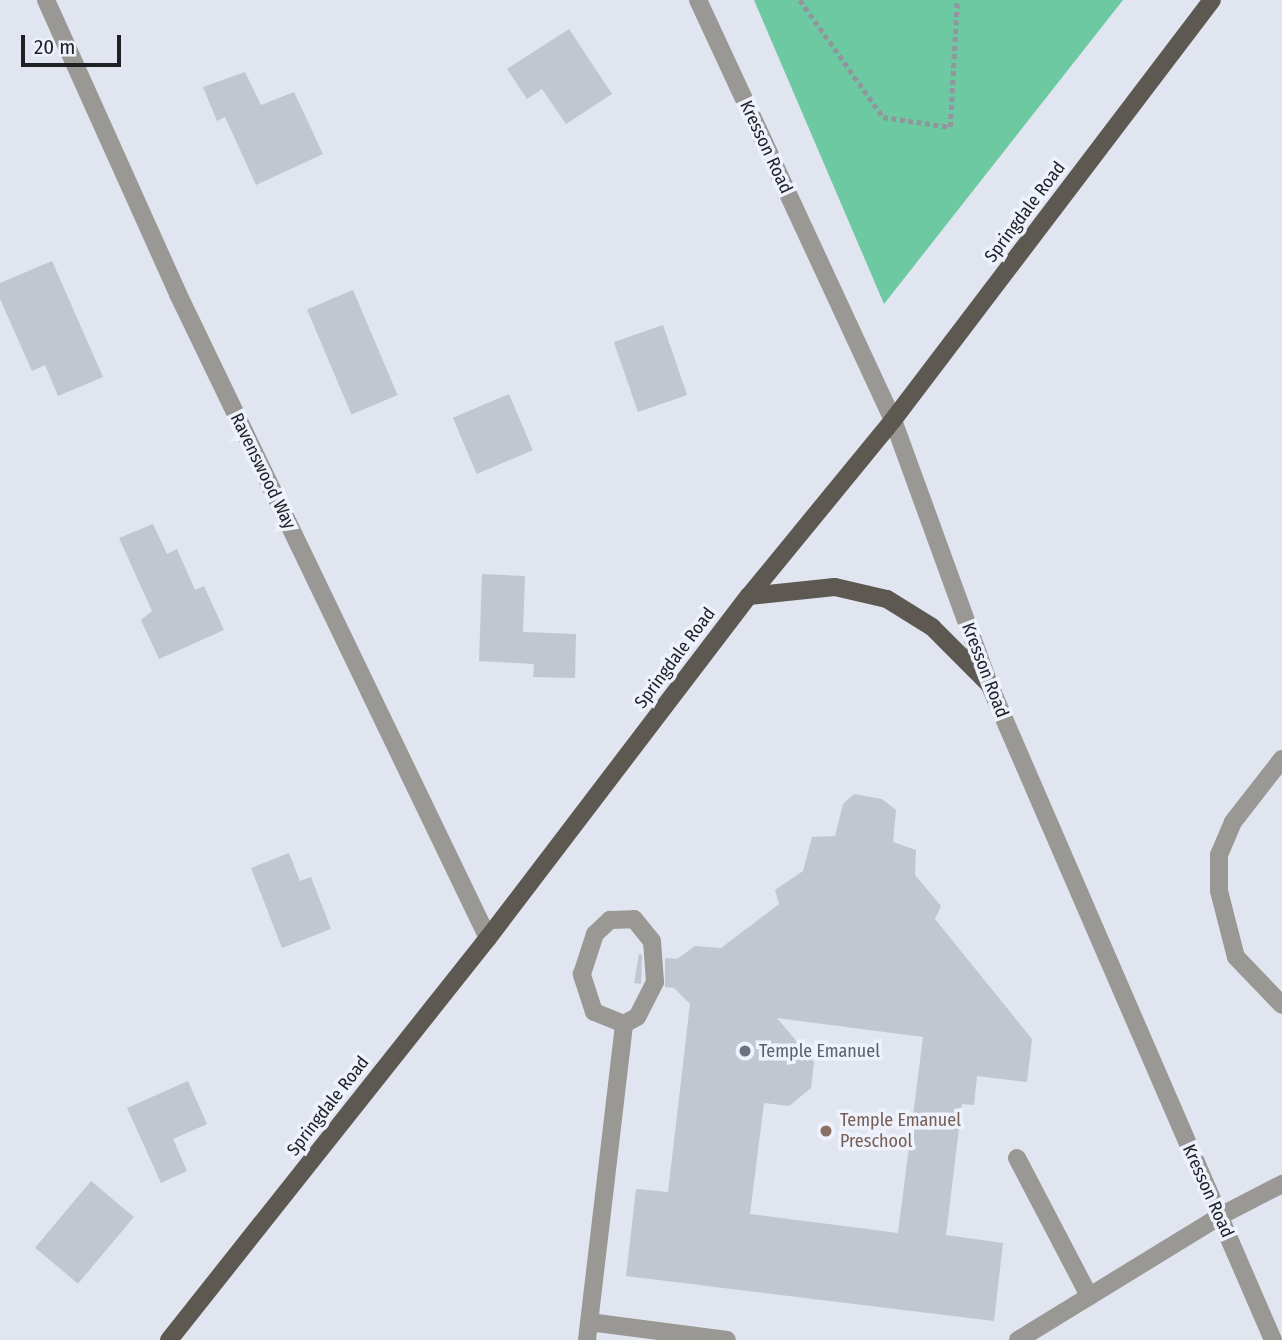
<!DOCTYPE html>
<html>
<head>
<meta charset="utf-8">
<style>
  body { margin:0 }
  #map { position:relative; width:1282px; height:1340px; overflow:hidden; background:#e0e5ef; font-family:"Fira Sans Condensed",sans-serif }
  div>[style] { position:absolute }
  .forest>* { inset:0; background:#6dc9a2 }
  .building>* { inset:0; background:#c1c6d0; transform-origin:0 0 }
  .path>* { height:4.5px; margin-top:-2.25px; transform-origin:0; background:repeating-linear-gradient(90deg,#91959c 0 5px,transparent 0 8.5px) }
  .minor>* { height:18px; margin:-9px; padding:0 9px; transform-origin:9px; border-radius:9px; background:#9a9894 }
  .major>* { height:18px; margin:-9px; padding:0 9px; transform-origin:9px; border-radius:9px; background:#5d5952 }
  .dots>* { width:19px; height:19px; translate:-50% -50%; box-sizing:border-box; border:4px solid #edf2fc; border-radius:50% }
  span { translate:-50% -50%; white-space:nowrap; text-align:center; line-height:1.15; -webkit-text-stroke:7px #edf2fc; paint-order:stroke }
  .street-label { font-size:18px; color:#1e2023 }
  .worship-label { font-size:18px; color:#5b616d }
  .left { translate:0 -50%; text-align:left }
  .education-label { font-size:18px; color:#785e54 }
  .scale { position:absolute; left:21px; top:35px; width:100px; height:32px; box-sizing:border-box; border:4px solid #1e2023; border-top:0; padding-left:9px; font-size:21px; line-height:24px; white-space:nowrap; color:#1e2023; -webkit-text-stroke:5px #edf2fc; paint-order:stroke }
</style>
</head>
<body>
<div id="map">
  <div class="forest">
    <i style="clip-path:polygon(754px 0,1123px 0,884px 304px)"></i>
  </div>
  <div class="building">
    <i style="clip-path:polygon(569px 29px,612px 94px,566px 124px,542px 89px,527px 99px,507px 69px)"></i>
    <i style="clip-path:polygon(245px 72px,261px 105px,294px 92px,323px 154px,256px 185px,225px 117px,217px 121px,203px 87px)"></i>
    <i style="clip-path:polygon(52px 261px,103px 377px,58px 396px,45px 365px,32px 371px,0 299px,0 283px)"></i>
    <i style="left:353px;top:290px;width:114px;height:50px;rotate:67deg"></i>
    <i style="left:663px;top:325px;width:74px;height:52px;rotate:71deg"></i>
    <i style="left:509px;top:394px;width:61px;height:61px;rotate:67deg"></i>
    <i style="clip-path:polygon(153px 524px,167px 554px,177px 549px,195px 590px,204px 586px,224px 630px,159px 659px,141px 620px,152px 611px,119px 538px)"></i>
    <i style="clip-path:polygon(482px 574px,525px 576px,523px 632px,576px 634px,575px 678px,533px 677px,534px 664px,479px 661px)"></i>
    <i style="clip-path:polygon(evenodd,854px 794px,882px 799px,896px 810px,893px 842px,916px 850px,915px 875px,941px 906px,935px 919px,1032px 1039px,1027px 1082px,977px 1076px,974px 1105px,962px 1104px,946px 1235px,1003px 1243px,994px 1321px,626px 1276px,636px 1189px,668px 1192px,690px 1004px,674px 988px,665px 987px,665px 958px,677px 959px,695px 946px,721px 948px,779px 904px,775px 890px,803px 871px,812px 837px,835px 836px,843px 804px,854px 794px,777px 1018px,923px 1037px,898px 1233px,750px 1214px,764px 1103px,789px 1106px,811px 1088px,814px 1062px,777px 1018px)"></i>
    <i style="clip-path:polygon(289px 853px,300px 881px,311px 877px,331px 929px,282px 948px,251px 868px)"></i>
    <i style="clip-path:polygon(639px 954px,642px 955px,641px 984px,634px 983px)"></i>
    <i style="clip-path:polygon(188px 1081px,207px 1124px,173px 1139px,187px 1171px,161px 1183px,127px 1108px)"></i>
    <i style="left:91px;top:1181px;width:56px;height:87px;rotate:40deg"></i>
  </div>
  <div class="path">
    <i style="left:800px;top:0;width:143px;rotate:54.6deg"></i>
    <i style="left:883px;top:117px;width:68px;rotate:8.5deg"></i>
    <i style="left:950px;top:127px;width:127px;rotate:-86.8deg"></i>
  </div>
  <div class="minor">
    <i style="left:46px;top:0;width:322px;rotate:65.8deg"></i>
    <i style="left:178px;top:294px;width:715px;rotate:64.3deg"></i>
    <i style="left:698px;top:0;width:463px;rotate:65.1deg"></i>
    <i style="left:893px;top:420px;width:281px;rotate:70deg"></i>
    <i style="left:989px;top:684px;width:715px;rotate:66.59deg"></i>
    <i style="left:1282px;top:759px;width:80px;rotate:127.9deg"></i>
    <i style="left:1233px;top:822px;width:36px;rotate:113deg"></i>
    <i style="left:1219px;top:855px;width:36px;rotate:90deg"></i>
    <i style="left:1219px;top:891px;width:68px;rotate:75.6deg"></i>
    <i style="left:1236px;top:957px;width:66px;rotate:46.2deg"></i>
    <i style="left:634px;top:919px;width:28px;rotate:51deg"></i>
    <i style="left:652px;top:941px;width:41px;rotate:85.8deg"></i>
    <i style="left:655px;top:982px;width:39px;rotate:117deg"></i>
    <i style="left:637px;top:1017px;width:15px;rotate:152deg"></i>
    <i style="left:624px;top:1024px;width:32px;rotate:-158deg"></i>
    <i style="left:594px;top:1012px;width:40px;rotate:-108deg"></i>
    <i style="left:582px;top:974px;width:42px;rotate:-72deg"></i>
    <i style="left:595px;top:934px;width:21px;rotate:-43deg"></i>
    <i style="left:610px;top:920px;width:24px;rotate:-2deg"></i>
    <i style="left:1017px;top:1158px;width:156px;rotate:62.4deg"></i>
    <i style="left:589px;top:1322px;width:139px;rotate:7.4deg"></i>
    <i style="left:587px;top:1340px;width:318px;rotate:-83.3deg"></i>
    <i style="left:1018px;top:1340px;width:237px;rotate:-31.5deg"></i>
    <i style="left:1220px;top:1216px;width:70px;rotate:-27.3deg"></i>
  </div>
  <div class="major">
    <i style="left:749px;top:596px;width:86px;rotate:-6deg"></i>
    <i style="left:835px;top:587px;width:53px;rotate:13deg"></i>
    <i style="left:887px;top:599px;width:53px;rotate:31.9deg"></i>
    <i style="left:932px;top:627px;width:81px;rotate:45deg"></i>
    <i style="left:169px;top:1340px;width:513px;rotate:-51.57deg"></i>
    <i style="left:488px;top:938px;width:430px;rotate:-52.7deg"></i>
    <i style="left:749px;top:596px;width:227px;rotate:-50.7deg"></i>
    <i style="left:893px;top:420px;width:527px;rotate:-52.78deg"></i>
  </div>
  <div class="dots">
    <i style="left:745px;top:1051px;background:#6b7280"></i>
    <i style="left:826px;top:1131px;background:#8d6e63"></i>
  </div>
  <div class="street-label">
    <span style="left:766px;top:147px;rotate:65deg">Kresson Road</span>
    <span style="left:1025px;top:212px;rotate:-53deg">Springdale Road</span>
    <span style="left:263px;top:471px;rotate:64deg">Ravenswood Way</span>
    <span style="left:675px;top:658px;rotate:-53deg">Springdale Road</span>
    <span style="left:985px;top:670px;rotate:69deg">Kresson Road</span>
    <span style="left:328px;top:1106px;rotate:-52deg">Springdale Road</span>
    <span style="left:1208px;top:1191px;rotate:66deg">Kresson Road</span>
  </div>
  <div class="worship-label">
    <span class="left" style="left:759px;top:1051px">Temple Emanuel</span>
  </div>
  <div class="education-label">
    <span class="left" style="left:840px;top:1131px">Temple Emanuel<br>Preschool</span>
  </div>
  <div class="scale">20 m</div>
</div>
</body>
</html>
